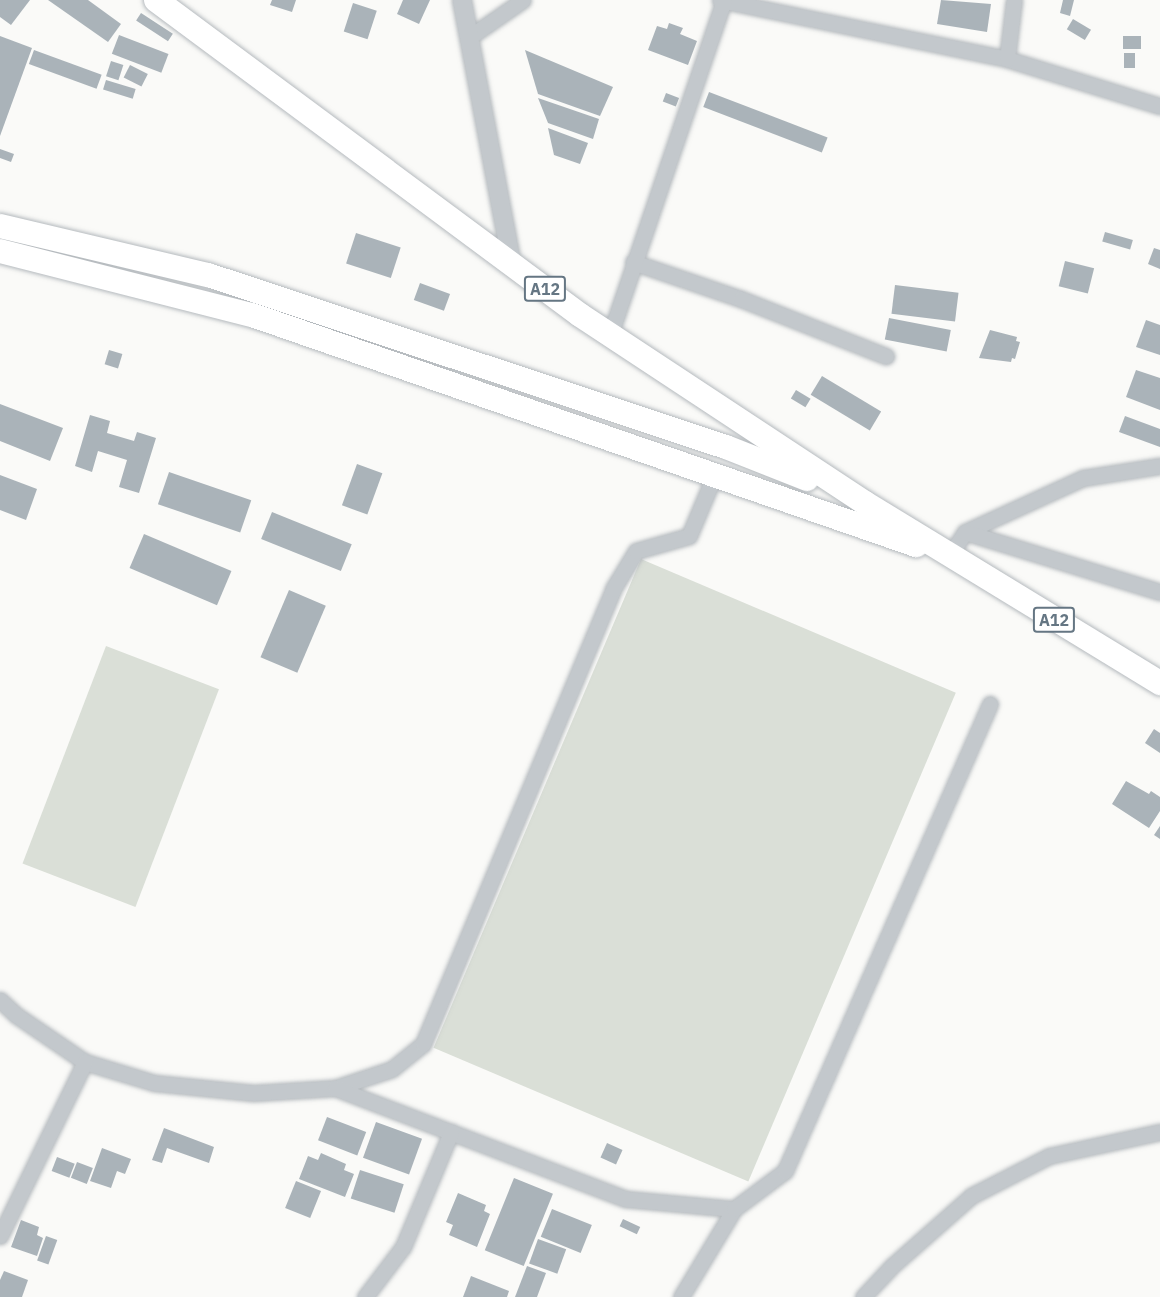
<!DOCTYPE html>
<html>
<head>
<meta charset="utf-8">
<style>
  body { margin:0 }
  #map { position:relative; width:1160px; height:1297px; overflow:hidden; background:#fafaf8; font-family:"IBM Plex Sans",sans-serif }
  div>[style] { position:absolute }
  .green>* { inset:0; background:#dadfd7; transform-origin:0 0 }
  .building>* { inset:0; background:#aab3b9; transform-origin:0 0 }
  .roads { filter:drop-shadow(0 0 2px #b5babe) drop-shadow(0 0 2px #b5babe) }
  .minor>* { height:15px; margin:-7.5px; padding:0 7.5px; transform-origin:7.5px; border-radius:7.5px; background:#c3c8cc }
  .tertiary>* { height:18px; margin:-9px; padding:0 9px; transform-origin:9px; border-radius:9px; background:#c3c8cc }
  .primary>* { height:24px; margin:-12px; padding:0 12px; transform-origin:12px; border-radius:12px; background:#fff }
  span { translate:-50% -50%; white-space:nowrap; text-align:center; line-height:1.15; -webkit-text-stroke:6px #fff; paint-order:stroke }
  .shield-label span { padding:2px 4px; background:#fff; border:2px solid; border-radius:4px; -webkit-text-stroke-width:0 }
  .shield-label { font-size:16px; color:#657683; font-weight:700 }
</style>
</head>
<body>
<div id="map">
  <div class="green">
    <i style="left:641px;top:559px;width:342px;height:531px;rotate:23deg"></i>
    <i style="left:106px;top:646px;width:121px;height:233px;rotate:21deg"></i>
  </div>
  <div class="building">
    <i style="clip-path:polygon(0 0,30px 0,11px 25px,0 17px)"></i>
    <i style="clip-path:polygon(48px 0,88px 0,121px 24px,108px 42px)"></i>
    <i style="clip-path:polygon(272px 0,296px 0,292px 12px,270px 5px)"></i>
    <i style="clip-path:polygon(403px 0,430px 0,419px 24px,397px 14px)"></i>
    <i style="clip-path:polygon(941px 0,991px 4px,987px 32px,937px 24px)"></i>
    <i style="clip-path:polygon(1063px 0,1074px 0,1070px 16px,1060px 13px)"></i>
    <i style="left:353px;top:3px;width:25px;height:30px;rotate:18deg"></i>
    <i style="left:141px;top:13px;width:38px;height:9px;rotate:33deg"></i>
    <i style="left:1073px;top:19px;width:21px;height:12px;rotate:31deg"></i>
    <i style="clip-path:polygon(669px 23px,683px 28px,680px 34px,697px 41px,688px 65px,648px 50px,657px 26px,667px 29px)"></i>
    <i style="left:119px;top:35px;width:53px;height:20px;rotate:21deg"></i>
    <i style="clip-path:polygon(0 36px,32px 48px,0 136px)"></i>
    <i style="left:1123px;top:36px;width:18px;height:13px"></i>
    <i style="left:34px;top:50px;width:72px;height:15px;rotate:20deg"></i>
    <i style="clip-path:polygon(525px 50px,613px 87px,600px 116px,538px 94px)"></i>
    <i style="left:1135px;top:53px;width:15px;height:11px;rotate:90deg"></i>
    <i style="left:111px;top:61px;width:13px;height:16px;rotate:18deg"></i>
    <i style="left:130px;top:65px;width:20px;height:14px;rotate:27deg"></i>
    <i style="left:106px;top:80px;width:31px;height:10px;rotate:17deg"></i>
    <i style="left:709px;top:92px;width:127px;height:16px;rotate:21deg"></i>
    <i style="left:666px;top:93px;width:14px;height:9px;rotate:21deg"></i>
    <i style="clip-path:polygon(538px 98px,599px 119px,593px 139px,548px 123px)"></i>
    <i style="clip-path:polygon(548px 128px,588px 143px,580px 164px,554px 155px)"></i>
    <i style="clip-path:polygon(0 149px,14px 154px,11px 162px,0 158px)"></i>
    <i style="left:1105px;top:232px;width:29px;height:10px;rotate:16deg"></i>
    <i style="left:356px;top:233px;width:47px;height:32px;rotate:18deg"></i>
    <i style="clip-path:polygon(1154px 248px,1160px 250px,1160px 269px,1148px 264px)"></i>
    <i style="left:1065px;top:261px;width:30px;height:26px;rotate:14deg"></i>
    <i style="left:420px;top:283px;width:32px;height:18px;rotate:20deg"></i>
    <i style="left:895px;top:285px;width:64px;height:29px;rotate:7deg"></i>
    <i style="left:889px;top:318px;width:63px;height:22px;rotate:11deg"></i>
    <i style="clip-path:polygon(1146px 320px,1160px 325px,1160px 355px,1136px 347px)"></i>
    <i style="clip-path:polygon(990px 330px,1017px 337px,1016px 341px,1020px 342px,1015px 359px,1012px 358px,1011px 362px,979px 358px)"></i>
    <i style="left:109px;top:350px;width:14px;height:15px;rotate:17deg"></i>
    <i style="clip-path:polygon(1136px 370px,1160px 378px,1160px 410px,1126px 397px)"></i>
    <i style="left:822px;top:376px;width:69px;height:22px;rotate:31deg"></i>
    <i style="left:796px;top:390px;width:17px;height:10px;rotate:31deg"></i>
    <i style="clip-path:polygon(0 404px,63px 428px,50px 461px,0 441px)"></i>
    <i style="clip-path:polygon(90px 415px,110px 421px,107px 433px,134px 441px,137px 432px,156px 438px,139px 493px,119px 487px,127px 460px,98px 451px,92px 472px,75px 466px)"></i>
    <i style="clip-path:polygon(1125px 416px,1160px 429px,1160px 447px,1119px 432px)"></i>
    <i style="left:357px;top:464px;width:27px;height:44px;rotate:20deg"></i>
    <i style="left:169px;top:472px;width:87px;height:34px;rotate:19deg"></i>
    <i style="clip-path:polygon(0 475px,37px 489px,26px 520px,0 510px)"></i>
    <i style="left:272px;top:512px;width:86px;height:29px;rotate:22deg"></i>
    <i style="left:144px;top:534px;width:95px;height:37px;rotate:23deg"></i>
    <i style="left:289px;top:590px;width:40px;height:73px;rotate:23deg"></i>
    <i style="clip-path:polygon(1154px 729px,1160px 733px,1160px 753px,1145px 743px)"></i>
    <i style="clip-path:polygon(1126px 781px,1149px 794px,1151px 791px,1160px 797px,1160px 811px,1149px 828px,1112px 804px)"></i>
    <i style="clip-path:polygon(1160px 826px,1160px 839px,1154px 835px)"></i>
    <i style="left:327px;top:1117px;width:42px;height:25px;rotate:21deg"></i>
    <i style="left:376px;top:1122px;width:49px;height:38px;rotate:20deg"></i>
    <i style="clip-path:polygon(164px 1128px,214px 1147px,209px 1163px,167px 1148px,162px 1163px,152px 1160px)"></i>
    <i style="left:607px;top:1143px;width:17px;height:16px;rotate:24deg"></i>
    <i style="clip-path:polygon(102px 1148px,131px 1159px,125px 1174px,117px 1171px,111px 1188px,90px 1181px)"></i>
    <i style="clip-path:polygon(321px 1153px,346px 1164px,344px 1170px,354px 1174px,345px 1197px,299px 1179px,308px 1156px,318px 1160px)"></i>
    <i style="left:57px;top:1157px;width:19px;height:15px;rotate:21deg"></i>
    <i style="left:77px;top:1162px;width:17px;height:17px;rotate:21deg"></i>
    <i style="left:360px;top:1170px;width:46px;height:30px;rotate:18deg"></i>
    <i style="left:514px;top:1178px;width:42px;height:78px;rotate:22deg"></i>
    <i style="left:296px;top:1181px;width:27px;height:29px;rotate:22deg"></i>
    <i style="clip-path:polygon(458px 1193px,486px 1205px,484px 1211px,490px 1214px,477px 1247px,449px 1235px,453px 1225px,446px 1222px)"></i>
    <i style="left:552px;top:1209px;width:43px;height:30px;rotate:22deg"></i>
    <i style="left:623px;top:1219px;width:19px;height:8px;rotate:25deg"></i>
    <i style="clip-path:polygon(21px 1220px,39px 1227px,37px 1235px,43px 1238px,37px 1256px,11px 1247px)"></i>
    <i style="left:46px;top:1236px;width:12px;height:26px;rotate:20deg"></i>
    <i style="left:538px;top:1239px;width:30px;height:26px;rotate:20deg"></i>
    <i style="clip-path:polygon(527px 1266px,546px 1273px,537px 1297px,515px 1297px)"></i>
    <i style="clip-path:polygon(4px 1271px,28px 1280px,22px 1297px,0 1297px,0 1280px)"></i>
    <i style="clip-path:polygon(471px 1276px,509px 1291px,507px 1297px,463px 1297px)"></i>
  </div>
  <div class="roads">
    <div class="minor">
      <i style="left:720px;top:0;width:293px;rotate:11.6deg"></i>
      <i style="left:1007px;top:59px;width:160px;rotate:17.1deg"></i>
      <i style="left:471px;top:36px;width:63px;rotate:-34.7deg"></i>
      <i style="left:1007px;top:59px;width:59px;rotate:-83.2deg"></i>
      <i style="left:633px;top:262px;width:114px;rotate:18.9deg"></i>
      <i style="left:741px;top:299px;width:156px;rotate:21.5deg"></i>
      <i style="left:610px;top:335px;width:353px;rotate:-71.2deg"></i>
      <i style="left:965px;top:532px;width:130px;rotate:-24.6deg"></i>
      <i style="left:1083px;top:478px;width:78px;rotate:-8.9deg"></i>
      <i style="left:950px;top:555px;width:27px;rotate:-57deg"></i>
      <i style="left:965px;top:532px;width:204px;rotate:17.1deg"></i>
      <i style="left:0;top:1000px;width:22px;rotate:43deg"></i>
      <i style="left:16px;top:1015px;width:83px;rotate:34.3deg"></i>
      <i style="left:85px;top:1062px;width:72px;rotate:16.9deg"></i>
      <i style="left:154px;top:1083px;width:100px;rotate:5.7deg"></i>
      <i style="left:254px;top:1093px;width:81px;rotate:-3.5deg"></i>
      <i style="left:335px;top:1088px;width:60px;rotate:-18.4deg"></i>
      <i style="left:392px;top:1069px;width:40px;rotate:-39deg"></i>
      <i style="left:423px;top:1044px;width:493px;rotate:-67.3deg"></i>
      <i style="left:613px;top:589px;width:44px;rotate:-58.8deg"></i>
      <i style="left:636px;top:551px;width:55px;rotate:-15.8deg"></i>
      <i style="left:689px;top:536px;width:67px;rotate:-67.2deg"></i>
      <i style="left:335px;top:1088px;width:311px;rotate:20.9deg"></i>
      <i style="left:626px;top:1199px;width:108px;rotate:5.3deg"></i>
      <i style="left:0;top:1236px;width:194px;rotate:-64deg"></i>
      <i style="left:365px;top:1297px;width:63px;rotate:-52.8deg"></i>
      <i style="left:403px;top:1247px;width:125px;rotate:-67.3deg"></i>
      <i style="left:681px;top:1297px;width:103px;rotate:-58.9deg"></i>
      <i style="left:734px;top:1209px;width:64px;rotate:-36.7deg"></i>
      <i style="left:785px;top:1171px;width:510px;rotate:-66.3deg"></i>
      <i style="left:863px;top:1297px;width:42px;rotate:-46.9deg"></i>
      <i style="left:892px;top:1266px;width:106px;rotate:-41.5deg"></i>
      <i style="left:971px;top:1196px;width:88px;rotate:-27.1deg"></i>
      <i style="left:1049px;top:1156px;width:114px;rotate:-12.2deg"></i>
    </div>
    <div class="tertiary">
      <i style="left:462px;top:0;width:270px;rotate:79.3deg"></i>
    </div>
    <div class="primary">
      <i style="left:156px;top:0;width:528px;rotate:36.61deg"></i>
      <i style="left:580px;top:315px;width:341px;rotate:33.4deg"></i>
      <i style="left:865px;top:503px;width:346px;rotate:31.4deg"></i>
      <i style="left:0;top:226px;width:214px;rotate:13.3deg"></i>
      <i style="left:208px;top:275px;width:546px;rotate:18.37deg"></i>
      <i style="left:726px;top:447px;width:87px;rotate:21.6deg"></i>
      <i style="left:0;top:251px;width:260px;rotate:14.3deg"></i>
      <i style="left:252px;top:315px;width:703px;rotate:19.11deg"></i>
    </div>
  </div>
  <div class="shield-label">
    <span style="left:545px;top:289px">A12</span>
    <span style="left:1054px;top:620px">A12</span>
  </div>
</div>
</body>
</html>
